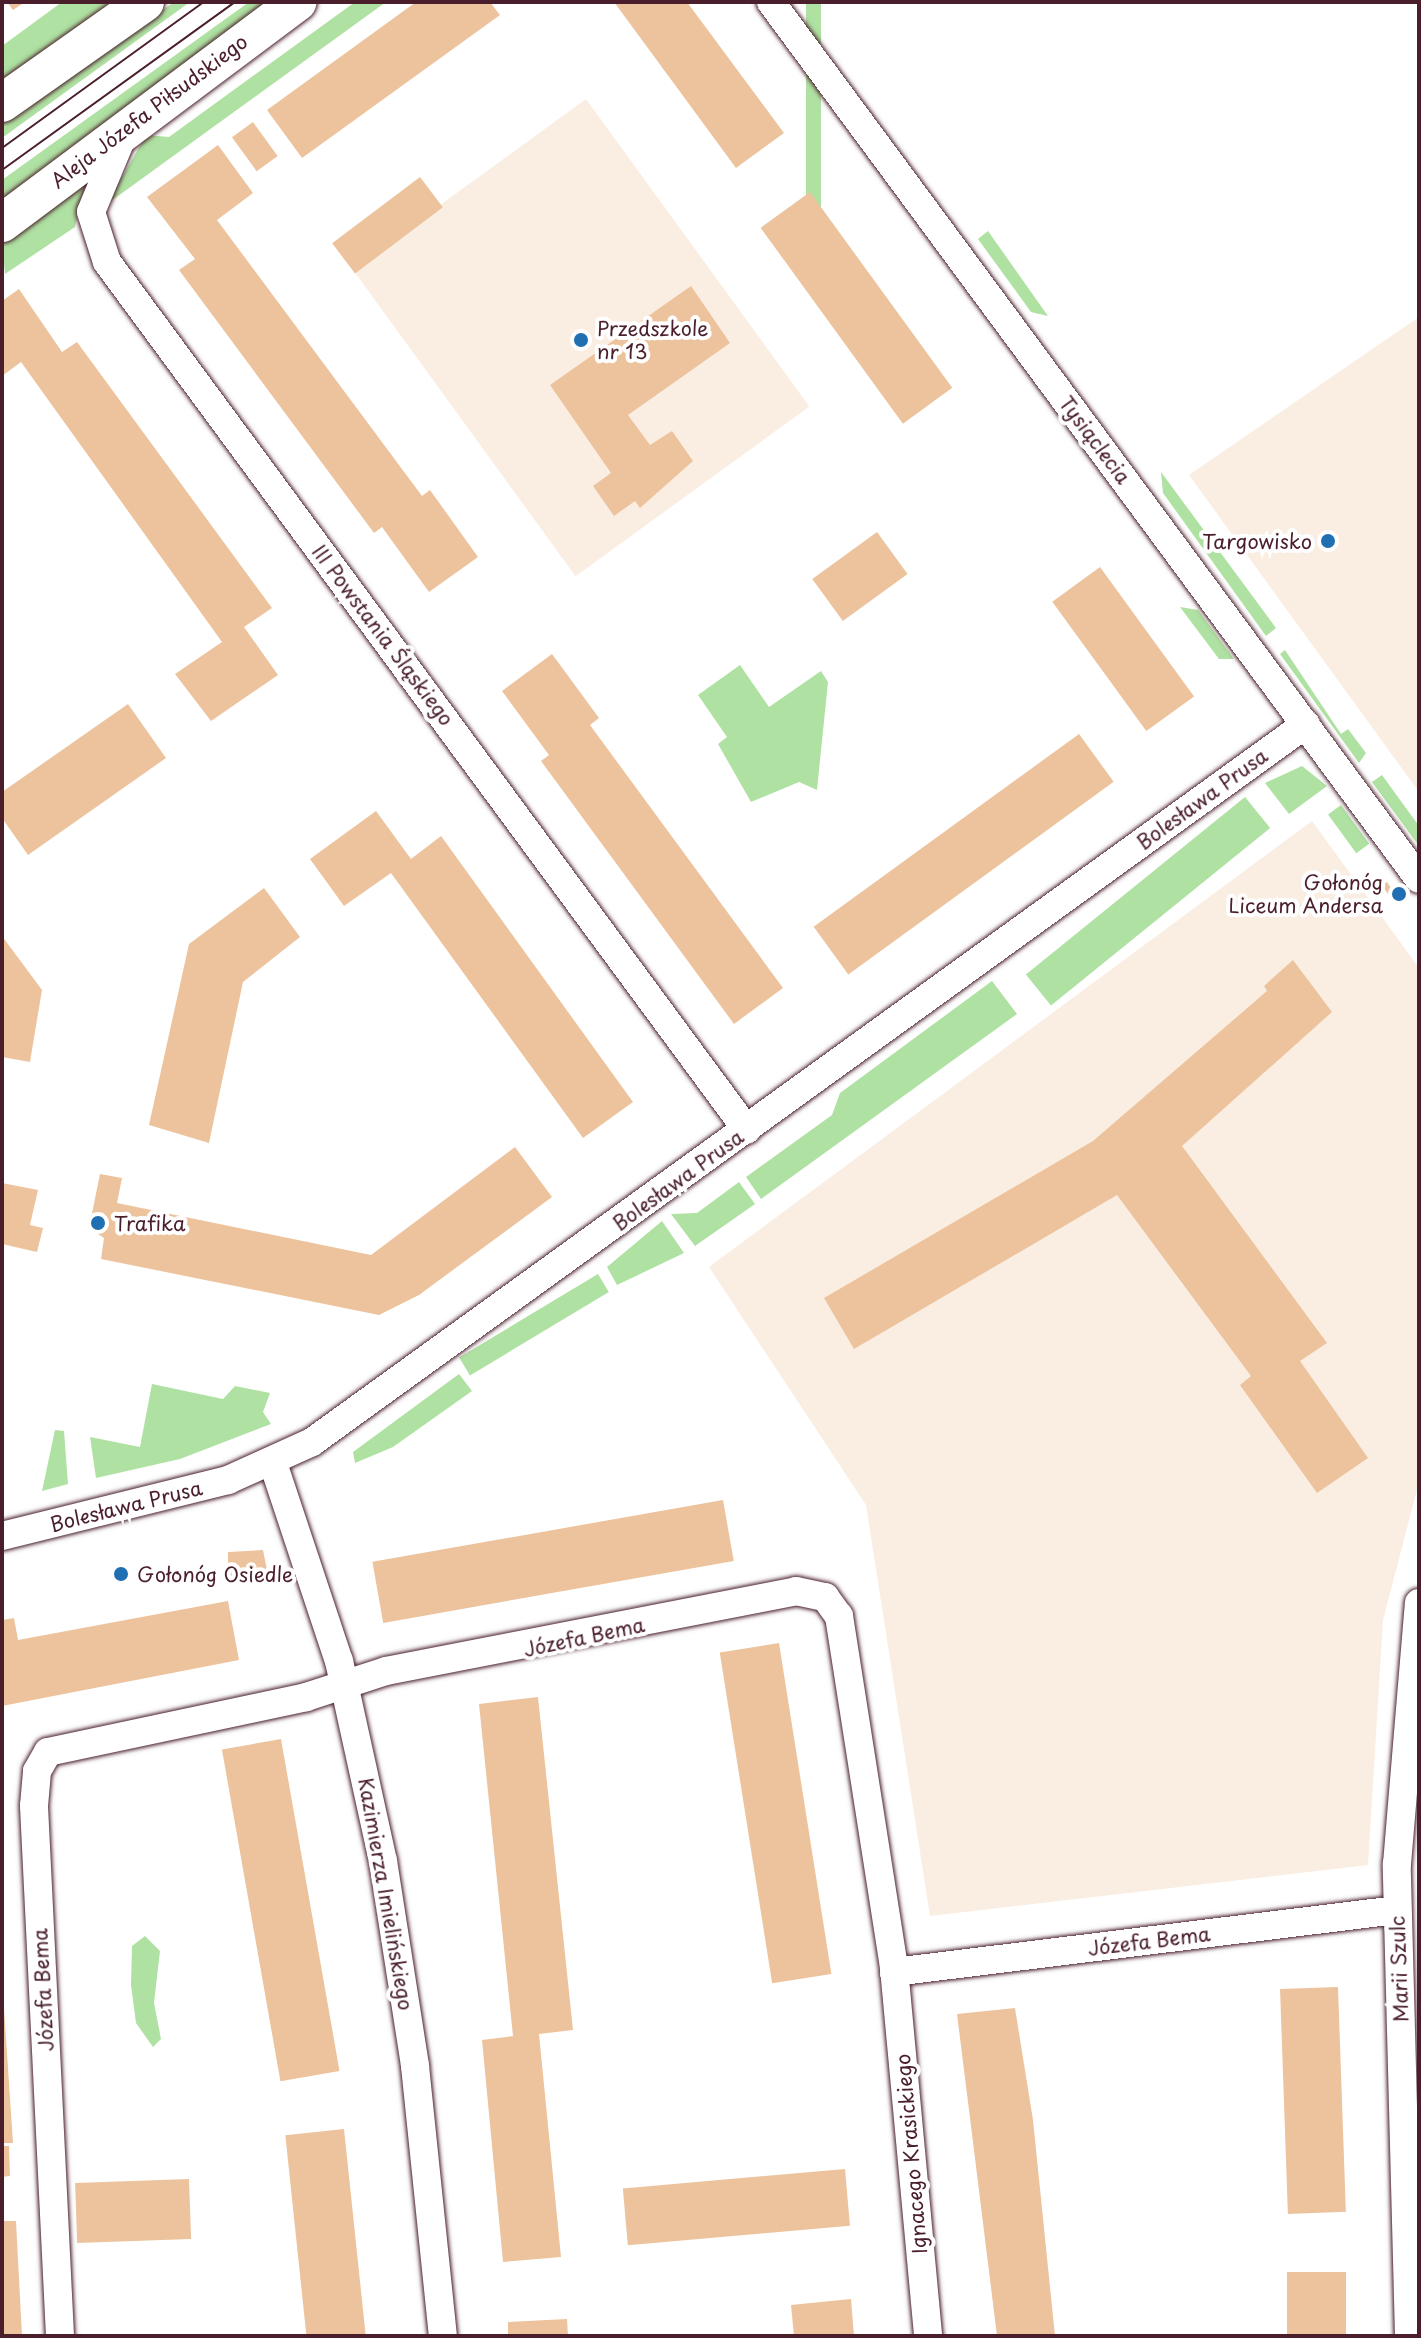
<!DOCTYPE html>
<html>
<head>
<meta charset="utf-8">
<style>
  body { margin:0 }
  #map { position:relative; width:1421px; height:2338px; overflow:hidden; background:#fff; font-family:"Playpen Sans",sans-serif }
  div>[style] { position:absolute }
  .built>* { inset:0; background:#faede2; transform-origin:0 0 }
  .green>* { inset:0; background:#afe1a2; transform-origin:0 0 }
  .building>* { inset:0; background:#edc39d; transform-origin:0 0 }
  .roads { filter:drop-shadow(0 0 2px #4a1f2b) drop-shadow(0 0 2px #4a1f2b) }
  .street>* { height:28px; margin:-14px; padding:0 14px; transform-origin:14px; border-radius:14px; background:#fff }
  .secondary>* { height:38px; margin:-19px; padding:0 19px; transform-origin:19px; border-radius:19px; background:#fff }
  .tram>* { height:2px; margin:-1px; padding:0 1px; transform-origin:1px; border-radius:1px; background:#4a1f2b }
  .dots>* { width:22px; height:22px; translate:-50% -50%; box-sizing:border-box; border:4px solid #fff; border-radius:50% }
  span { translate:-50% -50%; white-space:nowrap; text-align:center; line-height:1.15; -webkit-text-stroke:8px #fff; paint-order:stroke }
  .street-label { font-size:20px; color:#4a1f2b }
  .poi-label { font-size:20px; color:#4a1f2b }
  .left { translate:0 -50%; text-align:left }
  .right { translate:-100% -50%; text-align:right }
  .frame { position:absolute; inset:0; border:4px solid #4a1f2b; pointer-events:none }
</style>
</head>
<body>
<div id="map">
  <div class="built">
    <i style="left:586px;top:99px;width:380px;height:289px;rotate:54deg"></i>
    <i style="clip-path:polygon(1419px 317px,1419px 792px,1189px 475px)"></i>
    <i style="clip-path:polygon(1312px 821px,1419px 968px,1419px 1482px,1383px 1620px,1368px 1865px,930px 1916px,866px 1505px,709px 1267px)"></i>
  </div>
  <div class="green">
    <i style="clip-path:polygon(62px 2px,111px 2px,2px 82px,2px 46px)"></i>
    <i style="clip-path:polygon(174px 2px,190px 2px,2px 138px,2px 123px)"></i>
    <i style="clip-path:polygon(249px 2px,268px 2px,2px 201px,2px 180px)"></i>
    <i style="clip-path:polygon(355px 2px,386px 2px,107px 204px,146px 135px,169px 137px)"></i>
    <i style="left:806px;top:2px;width:15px;height:206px"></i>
    <i style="clip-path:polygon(87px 178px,75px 227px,5px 274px,2px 244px)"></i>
    <i style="clip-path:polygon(988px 231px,1048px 316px,1031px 312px,978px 239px)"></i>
    <i style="clip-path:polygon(1161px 472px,1276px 628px,1266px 636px,1163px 493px)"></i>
    <i style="clip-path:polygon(1180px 607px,1198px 610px,1234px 659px,1219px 659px)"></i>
    <i style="clip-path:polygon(1285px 650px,1341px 734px,1348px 729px,1366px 753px,1359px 763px,1280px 654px)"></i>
    <i style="clip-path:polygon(740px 665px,769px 707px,821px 671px,828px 682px,817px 790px,799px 782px,751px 802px,718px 744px,727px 737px,698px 695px)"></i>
    <i style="clip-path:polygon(1302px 766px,1327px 786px,1289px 814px,1265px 783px)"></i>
    <i style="clip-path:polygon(1382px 775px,1419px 826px,1419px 846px,1372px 782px)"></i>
    <i style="left:1245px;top:797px;width:40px;height:282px;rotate:51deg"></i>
    <i style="left:1341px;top:805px;width:48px;height:16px;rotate:54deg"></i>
    <i style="clip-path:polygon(992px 981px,1017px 1014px,761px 1199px,746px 1177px,832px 1115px,840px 1093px)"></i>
    <i style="clip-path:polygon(739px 1182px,755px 1204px,695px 1246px,671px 1214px,697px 1213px)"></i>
    <i style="clip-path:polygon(662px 1221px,684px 1253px,617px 1285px,607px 1267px)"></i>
    <i style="left:598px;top:1274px;width:21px;height:162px;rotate:59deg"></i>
    <i style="clip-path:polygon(459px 1374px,472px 1391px,393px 1447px,355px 1463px,353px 1452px)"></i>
    <i style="clip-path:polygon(152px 1384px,223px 1399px,235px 1386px,270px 1393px,263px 1412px,271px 1424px,180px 1459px,96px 1478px,90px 1437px,140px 1447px)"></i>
    <i style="clip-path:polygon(55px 1430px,64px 1431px,68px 1484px,42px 1491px)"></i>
    <i style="clip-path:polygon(145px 1936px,160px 1951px,154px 2003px,161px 2039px,153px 2047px,136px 2023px,131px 1985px,132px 1946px)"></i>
  </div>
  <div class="building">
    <i style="clip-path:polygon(7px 2px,25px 2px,13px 10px)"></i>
    <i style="clip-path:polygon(416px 2px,490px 2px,500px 15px,302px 158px,267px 110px)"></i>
    <i style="clip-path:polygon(614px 2px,687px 2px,784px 133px,736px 168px)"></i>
    <i style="left:253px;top:122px;width:42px;height:26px;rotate:54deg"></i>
    <i style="clip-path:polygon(218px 145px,253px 193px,217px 220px,422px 496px,430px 490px,478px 557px,429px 592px,382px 527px,374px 533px,179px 270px,195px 259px,147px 197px)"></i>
    <i style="left:420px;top:177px;width:38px;height:110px;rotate:53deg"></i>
    <i style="left:810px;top:192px;width:242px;height:61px;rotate:54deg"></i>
    <i style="clip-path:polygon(691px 286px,730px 343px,628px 415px,650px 445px,672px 431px,693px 461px,640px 508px,635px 501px,614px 516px,593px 486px,611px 473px,550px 385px)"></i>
    <i style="clip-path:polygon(19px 289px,62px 352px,77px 342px,272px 608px,244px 627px,278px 675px,211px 721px,175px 674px,222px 642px,21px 362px,2px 376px,2px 301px)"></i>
    <i style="left:877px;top:532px;width:52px;height:80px;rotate:54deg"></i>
    <i style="left:1100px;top:567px;width:160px;height:59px;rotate:54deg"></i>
    <i style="clip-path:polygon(552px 654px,599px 718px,590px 725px,783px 988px,734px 1024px,541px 761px,549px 755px,502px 691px)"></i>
    <i style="clip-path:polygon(128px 704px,166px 758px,28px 855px,2px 818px,2px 792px)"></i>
    <i style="left:1079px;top:734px;width:59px;height:328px;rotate:54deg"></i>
    <i style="clip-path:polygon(376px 811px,411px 859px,441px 836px,633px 1102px,583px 1138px,391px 873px,344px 906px,310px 859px)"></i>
    <i style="left:1387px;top:882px;width:18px;height:6px;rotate:56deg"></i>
    <i style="clip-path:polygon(264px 888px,300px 937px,243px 982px,209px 1143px,149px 1125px,189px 944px)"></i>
    <i style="clip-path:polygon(2px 936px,42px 990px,30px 1062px,2px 1057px)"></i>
    <i style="clip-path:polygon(1293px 960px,1332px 1012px,1182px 1146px,1327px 1343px,1300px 1361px,1368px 1458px,1317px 1493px,1240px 1385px,1251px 1376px,1117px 1195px,854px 1349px,824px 1298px,1093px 1141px,1267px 991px,1264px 986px)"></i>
    <i style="clip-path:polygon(515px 1147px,552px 1197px,419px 1295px,379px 1315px,101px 1259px,104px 1238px,89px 1228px,100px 1174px,122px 1178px,117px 1203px,371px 1255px)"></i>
    <i style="clip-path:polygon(2px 1183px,38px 1190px,30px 1225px,43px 1228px,37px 1252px,2px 1244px)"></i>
    <i style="left:723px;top:1500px;width:62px;height:356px;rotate:80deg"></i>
    <i style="clip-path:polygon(263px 1550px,267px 1570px,228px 1578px,228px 1552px)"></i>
    <i style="clip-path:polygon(228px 1601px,239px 1660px,2px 1706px,2px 1620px,14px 1618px,18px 1640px)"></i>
    <i style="left:779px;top:1643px;width:335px;height:60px;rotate:81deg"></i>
    <i style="clip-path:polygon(538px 1697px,573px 2030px,539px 2034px,561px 2257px,503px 2262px,482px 2040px,513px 2036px,479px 1704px)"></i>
    <i style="left:281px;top:1739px;width:337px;height:60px;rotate:80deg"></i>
    <i style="clip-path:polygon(2px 1978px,13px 2143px,2px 2143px)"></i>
    <i style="left:1338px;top:1987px;width:225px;height:58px;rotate:88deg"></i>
    <i style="clip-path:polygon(1015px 2008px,1033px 2120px,1055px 2336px,997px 2336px,971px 2126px,957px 2014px)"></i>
    <i style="left:344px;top:2129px;width:208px;height:59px;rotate:84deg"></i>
    <i style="clip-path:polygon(2px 2146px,9px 2146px,10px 2176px,2px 2177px)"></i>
    <i style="left:845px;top:2169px;width:57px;height:223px;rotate:85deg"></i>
    <i style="left:189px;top:2179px;width:60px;height:114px;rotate:88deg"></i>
    <i style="clip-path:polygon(2px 2221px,16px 2221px,22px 2336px,2px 2336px)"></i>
    <i style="left:1287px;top:2272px;width:59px;height:64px"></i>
    <i style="clip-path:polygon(851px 2299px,854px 2336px,794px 2336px,791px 2305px)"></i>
    <i style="clip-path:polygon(567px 2319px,568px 2336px,508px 2336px,508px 2322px)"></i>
  </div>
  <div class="roads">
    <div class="street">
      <i style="left:771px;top:2px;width:1090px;rotate:53.54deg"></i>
      <i style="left:123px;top:135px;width:83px;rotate:112.6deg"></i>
      <i style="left:91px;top:212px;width:52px;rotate:72.3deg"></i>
      <i style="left:107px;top:262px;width:1078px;rotate:53.6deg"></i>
      <i style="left:273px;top:1463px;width:209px;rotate:71.6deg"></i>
      <i style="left:339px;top:1661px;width:205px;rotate:77.6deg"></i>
      <i style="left:383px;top:1861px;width:207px;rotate:81.1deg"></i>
      <i style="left:415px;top:2066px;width:271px;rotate:84.1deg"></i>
      <i style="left:2px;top:1536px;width:233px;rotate:-13.9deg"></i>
      <i style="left:228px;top:1480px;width:92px;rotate:-24.3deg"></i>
      <i style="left:312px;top:1442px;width:1226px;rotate:-35.84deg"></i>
      <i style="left:894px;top:1972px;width:507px;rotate:-7.03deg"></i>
      <i style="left:60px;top:2336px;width:531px;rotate:-92.81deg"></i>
      <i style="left:34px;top:1806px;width:35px;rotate:-85deg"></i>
      <i style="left:37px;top:1771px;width:22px;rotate:-60deg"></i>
      <i style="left:48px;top:1752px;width:264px;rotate:-12deg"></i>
      <i style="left:306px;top:1697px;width:84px;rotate:-18deg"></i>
      <i style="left:386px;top:1671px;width:418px;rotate:-11deg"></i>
      <i style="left:796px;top:1591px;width:30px;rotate:12deg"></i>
      <i style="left:825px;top:1597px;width:24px;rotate:54deg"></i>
      <i style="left:839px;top:1616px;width:356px;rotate:81.1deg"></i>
      <i style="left:894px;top:1968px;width:370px;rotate:84.7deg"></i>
      <i style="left:1409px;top:2336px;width:472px;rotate:-91.5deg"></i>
      <i style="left:1397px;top:1864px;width:262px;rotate:-85.2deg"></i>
    </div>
    <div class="secondary">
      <i style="left:2px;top:103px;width:175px;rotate:-35.2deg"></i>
      <i style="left:2px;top:223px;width:369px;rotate:-36.8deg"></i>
    </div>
  </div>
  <div class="tram">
    <i style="left:2px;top:148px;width:249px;rotate:-35.9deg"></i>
    <i style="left:2px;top:170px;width:287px;rotate:-35.8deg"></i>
  </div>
  <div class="dots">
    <i style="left:581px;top:340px;background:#1f6fb2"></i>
    <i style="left:1328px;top:541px;background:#1f6fb2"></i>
    <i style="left:1399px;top:894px;background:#1f6fb2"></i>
    <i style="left:98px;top:1223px;background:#1f6fb2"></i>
    <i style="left:121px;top:1574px;background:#1f6fb2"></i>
  </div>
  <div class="street-label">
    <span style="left:149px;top:111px;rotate:-37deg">Aleja Józefa Piłsudskiego</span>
    <span style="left:1095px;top:440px;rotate:53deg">Tysiąclecia</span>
    <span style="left:383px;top:635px;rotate:53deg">III Powstania Śląskiego</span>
    <span style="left:1202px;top:799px;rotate:-36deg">Bolesława Prusa</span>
    <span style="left:678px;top:1180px;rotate:-36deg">Bolesława Prusa</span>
    <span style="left:126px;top:1506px;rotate:-14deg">Bolesława Prusa</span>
    <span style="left:584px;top:1637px;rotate:-12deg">Józefa Bema</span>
    <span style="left:386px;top:1894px;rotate:80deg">Kazimierza Imielińskiego</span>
    <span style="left:1149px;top:1941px;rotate:-7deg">Józefa Bema</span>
    <span style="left:1399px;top:1969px;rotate:-92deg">Marii Szulc</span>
    <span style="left:43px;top:1990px;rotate:-93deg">Józefa Bema</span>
    <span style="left:911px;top:2154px;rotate:-95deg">Ignacego Krasickiego</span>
  </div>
  <div class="poi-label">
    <span class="left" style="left:597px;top:340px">Przedszkole<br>nr 13</span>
    <span class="right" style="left:1312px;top:541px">Targowisko</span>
    <span class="right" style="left:1383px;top:894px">Gołonóg<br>Liceum Andersa</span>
    <span class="left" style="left:114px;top:1223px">Trafika</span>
    <span class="left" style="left:137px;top:1574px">Gołonóg Osiedle</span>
  </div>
  <div class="frame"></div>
</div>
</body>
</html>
